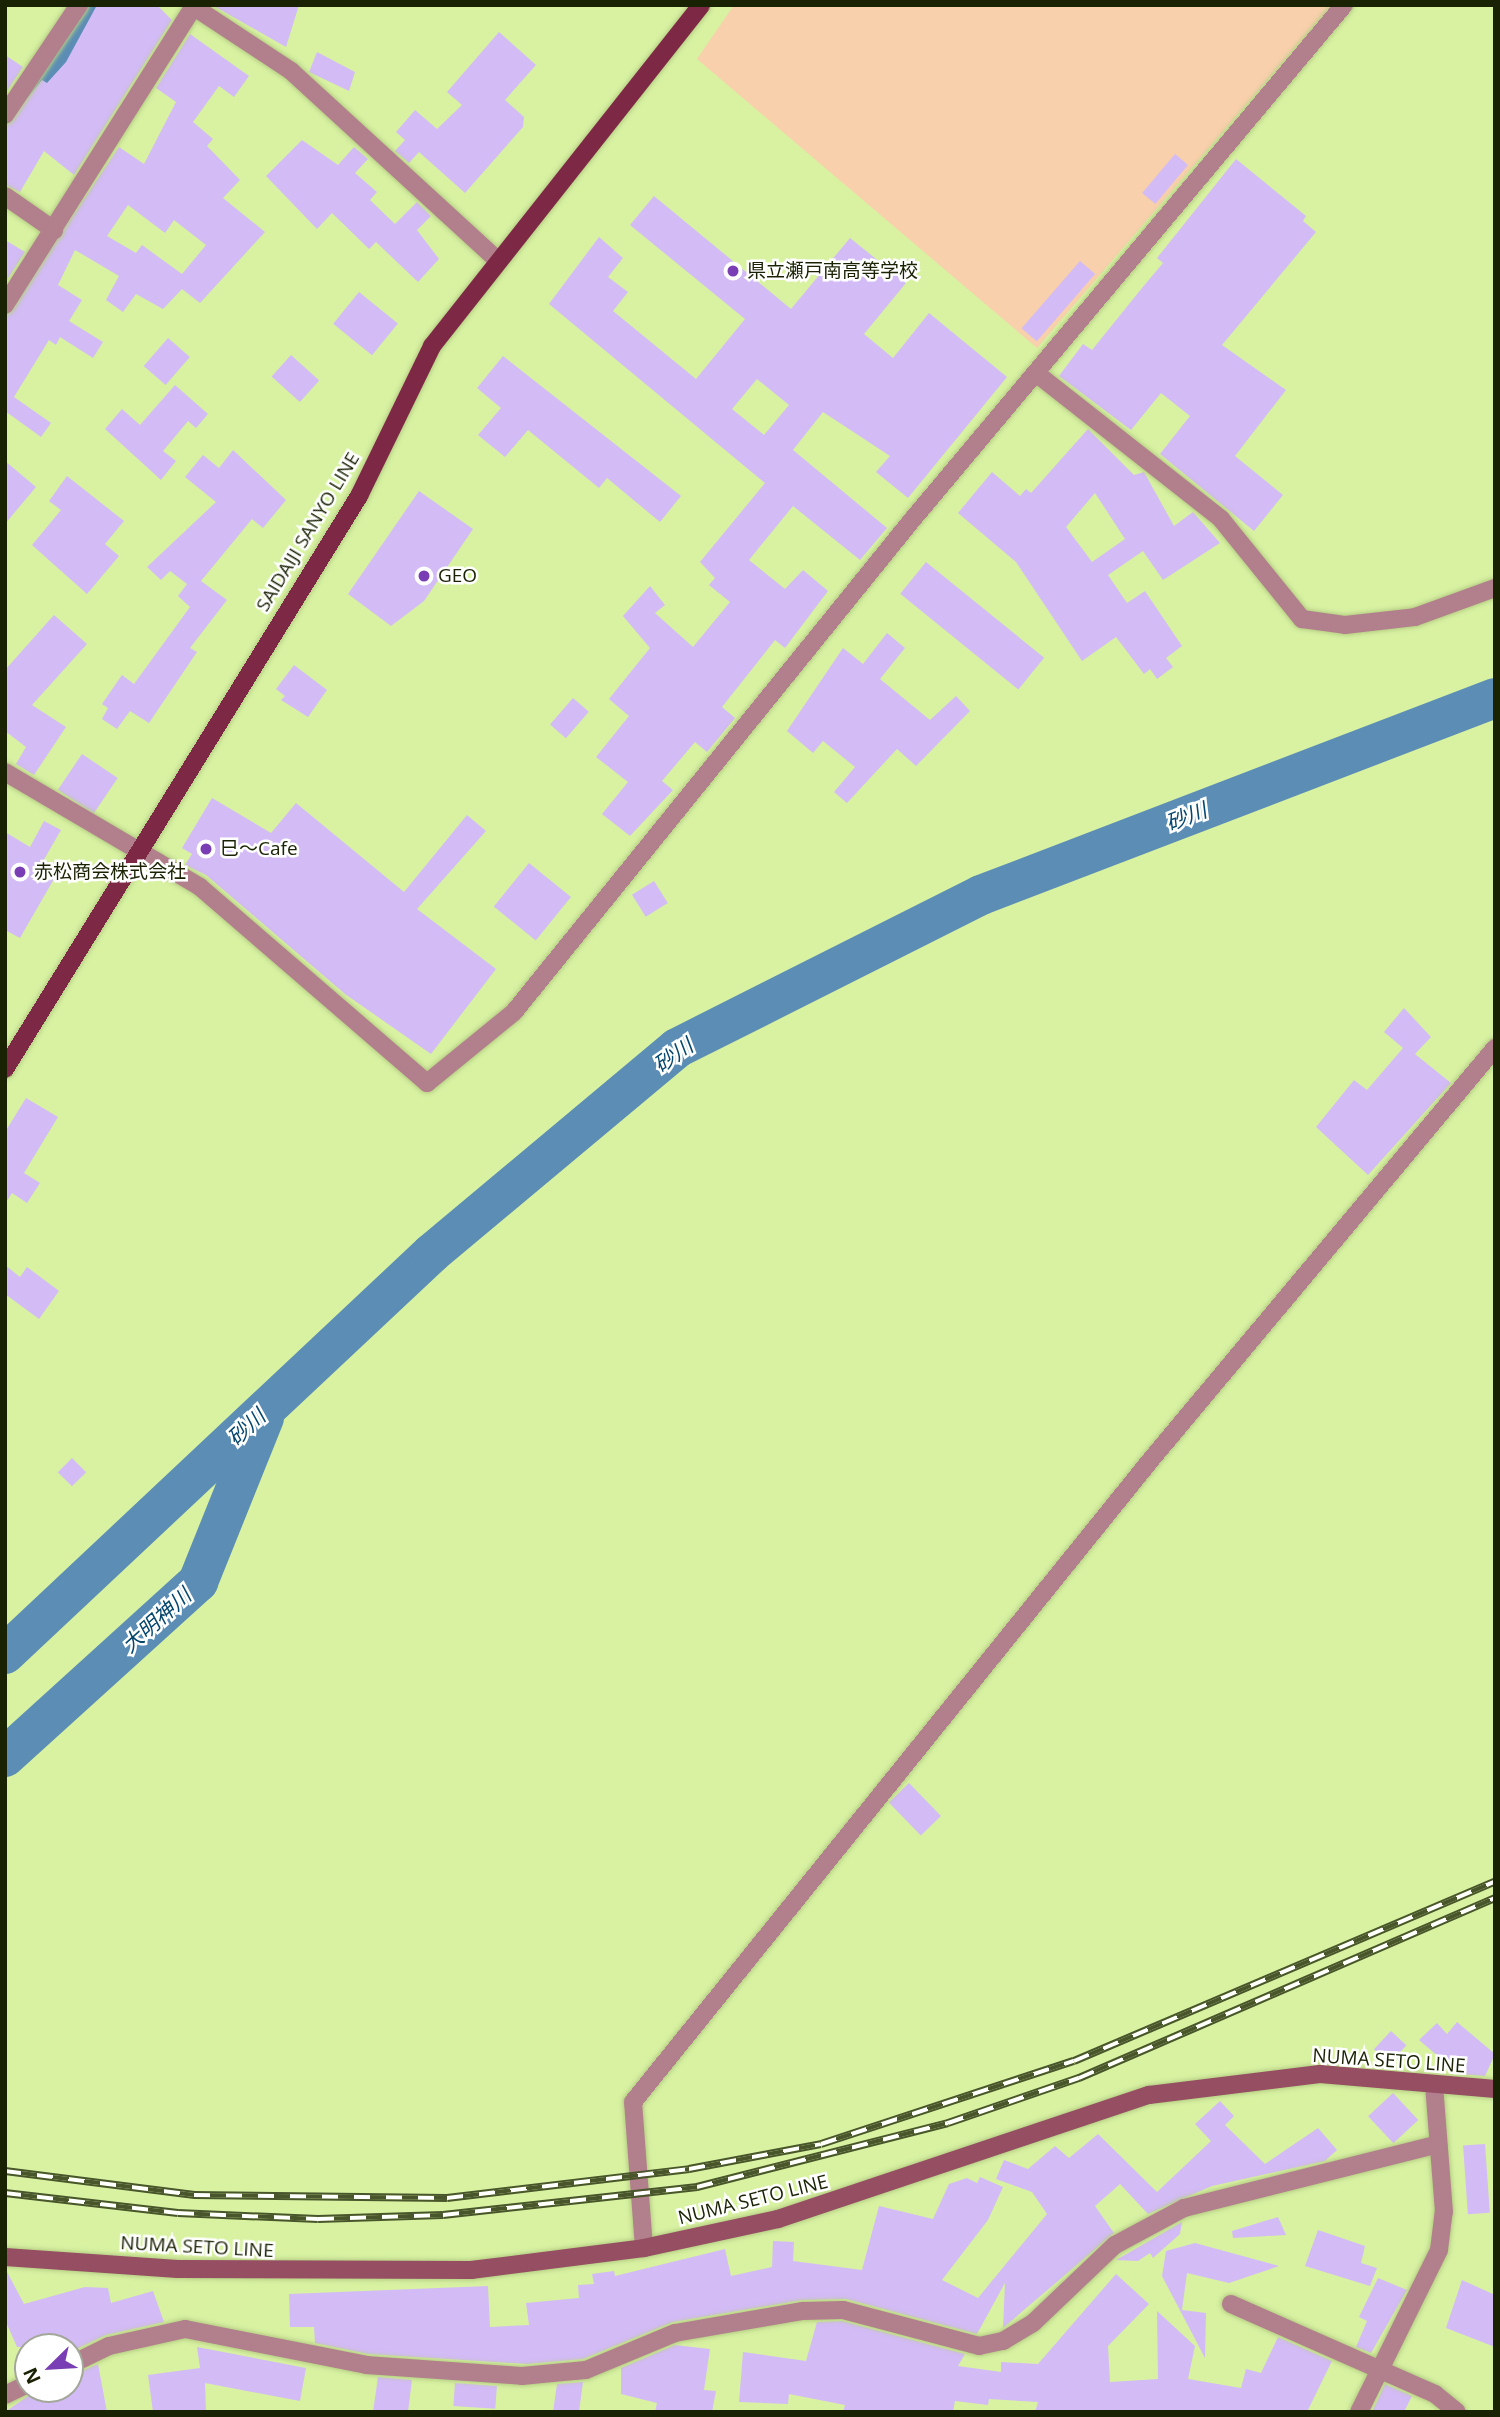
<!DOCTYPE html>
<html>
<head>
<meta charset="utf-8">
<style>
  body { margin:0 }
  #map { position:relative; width:1500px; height:2417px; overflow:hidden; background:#d8f2a2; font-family:"Open Sans","Noto Sans JP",sans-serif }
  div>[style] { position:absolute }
  .green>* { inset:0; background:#f8d0ac }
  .canal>* { height:23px; margin:-11.5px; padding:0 11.5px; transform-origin:11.5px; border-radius:11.5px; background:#5b8db5 }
  .river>* { height:40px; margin:-20px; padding:0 20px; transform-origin:20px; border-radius:20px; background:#5b8db5 }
  .building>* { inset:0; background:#d3bbf6; transform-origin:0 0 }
  .roads { filter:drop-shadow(0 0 2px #b6cd85) drop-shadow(0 0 2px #b6cd85) }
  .street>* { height:18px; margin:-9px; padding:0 9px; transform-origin:9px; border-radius:9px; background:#b2808c }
  .secondary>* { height:18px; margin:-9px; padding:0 9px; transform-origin:9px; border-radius:9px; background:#954e62 }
  .primary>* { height:18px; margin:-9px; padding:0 9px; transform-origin:9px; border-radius:9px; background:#7d2844 }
  .rail>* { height:8px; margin-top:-4px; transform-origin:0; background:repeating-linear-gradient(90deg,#fff 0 16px,#49562b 0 32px); box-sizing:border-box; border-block:2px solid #49562b }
  .dots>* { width:19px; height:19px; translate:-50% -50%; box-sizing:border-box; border:4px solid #fff; border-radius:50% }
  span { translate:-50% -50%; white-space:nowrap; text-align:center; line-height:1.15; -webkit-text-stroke:5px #fff; paint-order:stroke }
  .poi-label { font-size:19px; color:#192203 }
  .left { translate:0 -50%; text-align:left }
  .street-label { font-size:19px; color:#192203 }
  .water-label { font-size:21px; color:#05466d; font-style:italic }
  .frame { position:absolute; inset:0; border:7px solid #192203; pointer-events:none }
  .north { position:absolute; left:14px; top:2333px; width:70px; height:70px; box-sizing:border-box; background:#fff; border:2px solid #a3a79a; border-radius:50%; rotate:246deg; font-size:19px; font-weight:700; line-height:28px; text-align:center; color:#192203 }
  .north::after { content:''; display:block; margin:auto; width:24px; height:32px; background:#793eb4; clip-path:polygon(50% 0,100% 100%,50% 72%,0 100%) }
</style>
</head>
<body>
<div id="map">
  <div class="green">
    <i style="clip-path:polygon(734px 5px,1332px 5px,1037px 348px,697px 59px)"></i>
  </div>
  <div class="canal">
    <i style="left:25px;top:106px;width:122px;rotate:-56deg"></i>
  </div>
  <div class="river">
    <i style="left:5px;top:1654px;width:586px;rotate:-43.2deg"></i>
    <i style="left:432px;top:1253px;width:319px;rotate:-39.9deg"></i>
    <i style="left:677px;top:1048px;width:340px;rotate:-26.7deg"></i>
    <i style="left:981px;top:895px;width:550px;rotate:-20.97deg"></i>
    <i style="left:5px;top:1757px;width:261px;rotate:-42.2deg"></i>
    <i style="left:198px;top:1582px;width:177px;rotate:-68.1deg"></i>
  </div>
  <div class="building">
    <i style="clip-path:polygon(97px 5px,157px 5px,172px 20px,74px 175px,44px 151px,20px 192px,5px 185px,5px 126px,42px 80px,47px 83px,66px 62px)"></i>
    <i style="clip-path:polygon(212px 5px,299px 5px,286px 47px)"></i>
    <i style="clip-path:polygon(499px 32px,536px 65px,505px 100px,524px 117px,523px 127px,465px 193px,419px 152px,409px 163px,395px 151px,405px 140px,396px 132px,415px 110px,437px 129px,462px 105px,447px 92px)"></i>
    <i style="clip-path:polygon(evenodd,190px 34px,249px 76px,234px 97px,219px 86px,193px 122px,213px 139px,207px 146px,240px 180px,223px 198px,265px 232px,200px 303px,182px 289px,163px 309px,136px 294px,123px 312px,106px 300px,119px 276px,75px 250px,58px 285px,82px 300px,69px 321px,103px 342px,93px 358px,60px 337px,56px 345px,49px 340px,14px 397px,51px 423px,41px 437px,5px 411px,5px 316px,119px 147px,144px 164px,176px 102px,156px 88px,190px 34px,128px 205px,165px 233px,174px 220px,206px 245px,182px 274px,142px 245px,136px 253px,107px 236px,128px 205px)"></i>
    <i style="clip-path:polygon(317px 52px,355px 72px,349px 91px,309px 72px)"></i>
    <i style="clip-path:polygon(5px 55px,23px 67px,5px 94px)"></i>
    <i style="clip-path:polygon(302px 140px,338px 165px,354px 147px,368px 159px,355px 173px,377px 192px,370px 200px,395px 224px,417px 202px,431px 216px,417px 230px,439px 259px,418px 282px,376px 242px,369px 249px,332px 213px,317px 229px,266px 176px)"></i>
    <i style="left:1175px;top:154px;width:17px;height:51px;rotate:40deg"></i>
    <i style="clip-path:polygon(1236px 159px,1306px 216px,1303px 221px,1316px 232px,1222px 345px,1286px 390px,1235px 456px,1283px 495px,1254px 531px,1160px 454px,1190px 416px,1161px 393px,1131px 430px,1059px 376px,1083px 344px,1092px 350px,1142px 288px,1163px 263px,1157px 258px)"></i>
    <i style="clip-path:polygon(evenodd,654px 196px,791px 309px,850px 238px,906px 283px,864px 334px,893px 358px,929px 313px,1007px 377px,908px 498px,876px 472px,890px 456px,823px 412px,793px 450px,887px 528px,860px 560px,793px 506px,749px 560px,785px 589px,803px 570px,828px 591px,785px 648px,775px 640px,722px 707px,735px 718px,707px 752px,695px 742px,662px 781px,673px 790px,630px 836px,602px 814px,628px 782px,596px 757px,629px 716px,609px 699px,650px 648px,623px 616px,650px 586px,665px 605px,655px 613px,693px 647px,730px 602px,709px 585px,715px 578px,700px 562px,765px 483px,549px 304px,599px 237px,623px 258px,608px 277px,628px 292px,613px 311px,696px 379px,745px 319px,630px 225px,654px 196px,757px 379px,789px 405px,764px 435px,732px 409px,757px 379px)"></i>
    <i style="clip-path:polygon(5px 240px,25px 252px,5px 283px)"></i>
    <i style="left:1080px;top:261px;width:20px;height:89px;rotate:41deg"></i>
    <i style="left:359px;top:292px;width:50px;height:41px;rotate:39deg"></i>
    <i style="left:168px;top:338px;width:29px;height:37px;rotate:41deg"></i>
    <i style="left:291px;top:355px;width:38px;height:29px;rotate:42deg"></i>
    <i style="clip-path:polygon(503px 356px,681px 496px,660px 522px,607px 478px,599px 488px,528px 430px,505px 457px,478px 435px,501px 408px,477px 388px)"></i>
    <i style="clip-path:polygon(175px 385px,208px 414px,196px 428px,188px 421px,163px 451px,176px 461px,161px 480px,105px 429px,122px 409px,140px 425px)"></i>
    <i style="clip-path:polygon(evenodd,1088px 429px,1134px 475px,1144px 472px,1174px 526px,1193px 512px,1220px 543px,1163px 580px,1143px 551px,1108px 575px,1127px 603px,1145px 591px,1182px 646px,1166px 658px,1173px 667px,1157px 679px,1150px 669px,1144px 674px,1116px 637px,1082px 661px,1016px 562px,958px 513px,992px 472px,1020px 496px,1026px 489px,1031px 493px,1088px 429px,1095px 493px,1125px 539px,1092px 562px,1066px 527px,1095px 493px)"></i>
    <i style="clip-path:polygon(233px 450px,286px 500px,263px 528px,252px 519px,201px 581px,227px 600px,190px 648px,197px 652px,149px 723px,130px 711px,117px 729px,102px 719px,108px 708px,102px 704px,122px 675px,134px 684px,190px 607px,178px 596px,187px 584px,170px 571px,161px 580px,147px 567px,216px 502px,185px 477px,203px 455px,219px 468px)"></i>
    <i style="clip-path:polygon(5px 461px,36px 487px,5px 524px)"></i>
    <i style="clip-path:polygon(67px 476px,124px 521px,105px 544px,119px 556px,87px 594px,32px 545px,61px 510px,49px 501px)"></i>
    <i style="clip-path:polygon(419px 491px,473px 529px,424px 601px,391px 626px,348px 594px)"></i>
    <i style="left:926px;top:562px;width:152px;height:41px;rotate:39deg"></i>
    <i style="clip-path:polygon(54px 615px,87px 644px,32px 705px,66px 727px,34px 775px,16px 764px,26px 747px,5px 731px,5px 670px)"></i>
    <i style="clip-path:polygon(887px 633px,905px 648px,880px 679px,930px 720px,956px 696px,970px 711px,916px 766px,897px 749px,847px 803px,834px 792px,855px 767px,823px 741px,813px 753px,787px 731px,843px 648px,863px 664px)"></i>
    <i style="clip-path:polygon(294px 665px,327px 690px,308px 717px,281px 700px,285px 696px,276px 689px)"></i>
    <i style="left:573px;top:698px;width:21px;height:35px;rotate:41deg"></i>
    <i style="left:82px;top:754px;width:43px;height:43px;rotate:34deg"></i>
    <i style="clip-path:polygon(212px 798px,271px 833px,296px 803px,404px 892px,467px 815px,486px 831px,417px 909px,496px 969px,431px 1054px,345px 994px,206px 875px,185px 865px,192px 854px,182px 848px)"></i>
    <i style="clip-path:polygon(44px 821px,61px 830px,42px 863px,58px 872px,20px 938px,5px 930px,5px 832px,30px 847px)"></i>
    <i style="left:529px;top:863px;width:54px;height:56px;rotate:39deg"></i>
    <i style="left:654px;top:881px;width:26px;height:26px;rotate:58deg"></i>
    <i style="clip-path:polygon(1404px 1008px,1431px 1037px,1415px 1054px,1451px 1083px,1368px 1175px,1316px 1127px,1354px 1080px,1367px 1090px,1403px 1048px,1384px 1032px)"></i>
    <i style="clip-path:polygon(26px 1098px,58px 1117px,24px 1173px,40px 1183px,27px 1203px,12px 1193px,5px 1204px,5px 1132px)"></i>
    <i style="clip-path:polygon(5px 1265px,20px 1277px,27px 1267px,59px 1291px,39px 1319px,5px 1294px)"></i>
    <i style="left:72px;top:1458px;width:20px;height:20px;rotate:45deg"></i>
    <i style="left:909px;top:1783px;width:46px;height:28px;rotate:46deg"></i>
    <i style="clip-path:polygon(1457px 2022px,1495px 2054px,1485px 2076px,1459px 2074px,1419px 2040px,1437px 2023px,1447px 2034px)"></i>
    <i style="left:1391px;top:2031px;width:21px;height:25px;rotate:43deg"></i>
    <i style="left:1393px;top:2093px;width:37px;height:34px;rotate:47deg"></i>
    <i style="clip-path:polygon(1220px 2101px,1234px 2116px,1225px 2125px,1265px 2164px,1318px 2128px,1337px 2150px,1325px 2161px,1212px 2186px,1148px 2214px,1120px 2184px,1095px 2206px,1114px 2233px,1003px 2328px,1005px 2283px,977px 2334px,846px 2299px,803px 2300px,673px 2322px,583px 2359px,527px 2364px,368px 2354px,315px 2343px,314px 2327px,290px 2327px,289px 2294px,488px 2286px,490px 2327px,529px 2325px,526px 2303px,579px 2298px,578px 2285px,594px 2284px,592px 2274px,614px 2271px,615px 2276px,725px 2249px,731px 2276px,772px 2267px,773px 2241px,794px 2242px,793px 2261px,862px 2270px,879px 2206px,933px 2219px,949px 2184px,967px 2178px,977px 2183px,980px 2177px,1003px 2187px,988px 2220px,942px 2280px,978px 2298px,1047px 2214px,1032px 2192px,996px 2179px,1004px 2160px,1028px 2169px,1055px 2146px,1069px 2158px,1098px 2134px,1157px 2192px,1211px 2141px,1195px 2124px)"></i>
    <i style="left:1485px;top:2144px;width:69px;height:22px;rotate:86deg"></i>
    <i style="clip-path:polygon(1278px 2217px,1286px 2235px,1233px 2238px,1232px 2231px)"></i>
    <i style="clip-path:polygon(1182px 2222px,1180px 2234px,1153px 2258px,1150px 2253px,1138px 2261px,1116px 2260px)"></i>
    <i style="clip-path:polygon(1318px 2230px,1365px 2246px,1361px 2263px,1377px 2268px,1370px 2286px,1305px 2266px)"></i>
    <i style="clip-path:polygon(1195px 2243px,1279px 2266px,1229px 2283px,1187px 2273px,1182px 2310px,1206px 2313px,1205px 2358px,1162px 2276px,1166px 2251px)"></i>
    <i style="clip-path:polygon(5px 2268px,24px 2304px,85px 2287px,108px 2288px,111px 2303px,153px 2291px,164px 2322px,106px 2335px,70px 2352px,70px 2347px,17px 2347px,5px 2320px)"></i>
    <i style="clip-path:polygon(1116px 2274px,1149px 2304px,1108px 2346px,1110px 2382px,1158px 2379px,1157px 2311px,1195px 2346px,1188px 2379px,1241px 2388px,1246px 2369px,1261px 2373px,1278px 2337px,1332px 2361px,1307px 2412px,1035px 2412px,1038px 2402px,989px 2399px,988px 2405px,955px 2401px,953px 2412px,843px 2412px,845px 2405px,789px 2394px,788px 2404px,739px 2402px,743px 2352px,806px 2361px,817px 2322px,842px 2321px,965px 2354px,958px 2366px,1001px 2372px,1001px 2362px,1038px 2364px)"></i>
    <i style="clip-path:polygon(1378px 2278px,1407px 2290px,1371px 2353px,1356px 2347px,1367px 2321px,1359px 2317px)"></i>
    <i style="clip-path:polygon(1462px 2280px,1495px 2295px,1495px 2347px,1446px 2328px)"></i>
    <i style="clip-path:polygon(675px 2345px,710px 2349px,704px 2390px,716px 2391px,712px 2412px,655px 2412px,657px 2403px,621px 2394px,621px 2368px)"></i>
    <i style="clip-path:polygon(197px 2347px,306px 2368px,300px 2401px,205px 2383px,206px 2412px,153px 2412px,148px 2375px,200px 2368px)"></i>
    <i style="clip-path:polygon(98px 2364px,107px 2412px,5px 2412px,38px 2389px,70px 2389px,70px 2376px)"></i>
    <i style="clip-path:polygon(378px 2377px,412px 2380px,408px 2412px,373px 2412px)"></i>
    <i style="clip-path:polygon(583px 2382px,579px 2412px,553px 2412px,557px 2384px)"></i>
    <i style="left:455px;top:2383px;width:42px;height:23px;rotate:4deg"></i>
    <i style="clip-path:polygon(1385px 2384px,1412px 2396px,1404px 2412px,1372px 2412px)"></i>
  </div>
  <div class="roads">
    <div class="street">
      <i style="left:194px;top:7px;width:116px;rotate:33.4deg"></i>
      <i style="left:291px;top:71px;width:280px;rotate:42.5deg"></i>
      <i style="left:5px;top:115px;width:133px;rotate:-56.1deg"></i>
      <i style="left:5px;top:196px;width:60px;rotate:34.8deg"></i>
      <i style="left:5px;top:305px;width:355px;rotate:-57.7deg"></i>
      <i style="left:1037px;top:374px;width:234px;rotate:38.2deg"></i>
      <i style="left:1221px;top:519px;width:129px;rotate:51deg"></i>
      <i style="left:1302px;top:619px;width:43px;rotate:7.9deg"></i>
      <i style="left:1345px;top:625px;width:70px;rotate:-6.5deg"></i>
      <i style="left:1415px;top:617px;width:85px;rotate:-19.9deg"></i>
      <i style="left:5px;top:772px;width:226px;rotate:30.5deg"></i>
      <i style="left:200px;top:887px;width:300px;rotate:40.8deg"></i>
      <i style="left:427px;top:1083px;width:112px;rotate:-39.2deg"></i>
      <i style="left:514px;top:1012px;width:633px;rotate:-51.03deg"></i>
      <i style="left:912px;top:520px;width:672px;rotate:-50.01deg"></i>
      <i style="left:644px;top:2248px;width:146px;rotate:-94.3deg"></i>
      <i style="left:633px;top:2102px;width:822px;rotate:-51.12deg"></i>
      <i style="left:1149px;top:1462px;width:540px;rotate:-50.11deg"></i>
      <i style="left:1231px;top:2304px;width:223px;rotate:23.8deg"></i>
      <i style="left:1435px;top:2394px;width:28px;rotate:39deg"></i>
      <i style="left:70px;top:2365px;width:43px;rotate:-26deg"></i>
      <i style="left:109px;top:2346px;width:78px;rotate:-12.6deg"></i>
      <i style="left:185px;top:2329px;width:185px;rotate:11.2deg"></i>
      <i style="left:366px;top:2365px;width:156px;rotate:4deg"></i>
      <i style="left:522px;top:2376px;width:64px;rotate:-5.4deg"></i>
      <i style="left:586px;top:2370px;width:96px;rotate:-22.6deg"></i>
      <i style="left:675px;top:2333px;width:130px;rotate:-9.8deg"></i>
      <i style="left:803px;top:2311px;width:40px;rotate:-1.4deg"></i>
      <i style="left:843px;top:2310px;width:141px;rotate:14.8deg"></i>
      <i style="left:979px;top:2346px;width:25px;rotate:-12deg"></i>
      <i style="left:1003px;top:2341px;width:35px;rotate:-31deg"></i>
      <i style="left:1033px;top:2323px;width:113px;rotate:-43.6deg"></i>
      <i style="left:1115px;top:2245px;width:78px;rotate:-28.2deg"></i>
      <i style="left:1184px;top:2208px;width:262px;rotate:-14.1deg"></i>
      <i style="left:5px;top:2395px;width:25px;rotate:-26deg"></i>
      <i style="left:1359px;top:2412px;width:181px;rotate:-63.7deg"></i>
      <i style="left:1439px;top:2250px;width:38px;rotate:-83deg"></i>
      <i style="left:1444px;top:2212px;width:128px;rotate:-94.5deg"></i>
    </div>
    <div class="secondary">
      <i style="left:5px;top:2257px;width:173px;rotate:4deg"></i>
      <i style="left:178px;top:2269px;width:293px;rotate:0.2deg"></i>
      <i style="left:471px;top:2270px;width:174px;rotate:-7.2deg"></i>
      <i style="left:644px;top:2248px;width:137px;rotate:-12.2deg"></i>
      <i style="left:778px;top:2219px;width:391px;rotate:-18.5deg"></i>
      <i style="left:1149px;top:2095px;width:172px;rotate:-7deg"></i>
      <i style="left:1320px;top:2074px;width:176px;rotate:4.9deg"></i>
    </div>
    <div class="primary">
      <i style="left:5px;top:1069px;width:674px;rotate:-58.29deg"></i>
      <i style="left:359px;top:496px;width:167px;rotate:-64deg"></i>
      <i style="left:432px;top:346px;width:434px;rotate:-51.7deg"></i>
    </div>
  </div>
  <div class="rail">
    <i style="left:5px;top:2171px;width:191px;rotate:7.2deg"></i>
    <i style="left:194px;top:2195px;width:253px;rotate:0.7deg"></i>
    <i style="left:447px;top:2198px;width:244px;rotate:-6.8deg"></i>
    <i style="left:689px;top:2169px;width:134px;rotate:-10.7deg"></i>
    <i style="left:821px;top:2144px;width:266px;rotate:-18.2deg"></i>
    <i style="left:1074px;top:2061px;width:458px;rotate:-23.1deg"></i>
    <i style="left:5px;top:2193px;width:174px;rotate:6.6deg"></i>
    <i style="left:178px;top:2213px;width:140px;rotate:2.5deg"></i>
    <i style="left:318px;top:2219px;width:125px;rotate:-1.8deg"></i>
    <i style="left:443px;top:2215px;width:256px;rotate:-6.3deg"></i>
    <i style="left:697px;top:2187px;width:259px;rotate:-14.3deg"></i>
    <i style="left:948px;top:2123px;width:139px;rotate:-19deg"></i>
    <i style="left:1079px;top:2078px;width:453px;rotate:-23.4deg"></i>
  </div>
  <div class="dots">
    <i style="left:733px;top:271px;background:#793eb4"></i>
    <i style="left:424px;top:576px;background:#793eb4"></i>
    <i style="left:206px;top:849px;background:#793eb4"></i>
    <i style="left:20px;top:872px;background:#793eb4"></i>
  </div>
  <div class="poi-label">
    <span class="left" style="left:747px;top:271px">県立瀬戸南高等学校</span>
    <span class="left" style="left:438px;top:576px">GEO</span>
    <span class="left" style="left:220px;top:849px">巳～Cafe</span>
    <span class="left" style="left:34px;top:872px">赤松商会株式会社</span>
  </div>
  <div class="street-label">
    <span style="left:308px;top:532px;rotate:-59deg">SAIDAIJI SANYO LINE</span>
    <span style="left:1389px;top:2061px;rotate:4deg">NUMA SETO LINE</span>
    <span style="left:753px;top:2200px;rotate:-14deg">NUMA SETO LINE</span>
    <span style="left:197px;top:2247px;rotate:3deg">NUMA SETO LINE</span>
  </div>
  <div class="water-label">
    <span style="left:1186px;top:816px;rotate:-21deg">砂川</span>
    <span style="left:673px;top:1055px;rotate:-35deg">砂川</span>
    <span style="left:246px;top:1427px;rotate:-43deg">砂川</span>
    <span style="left:156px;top:1620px;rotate:-42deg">大明神川</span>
  </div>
  <div class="frame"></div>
  <div class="north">N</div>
</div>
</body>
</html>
